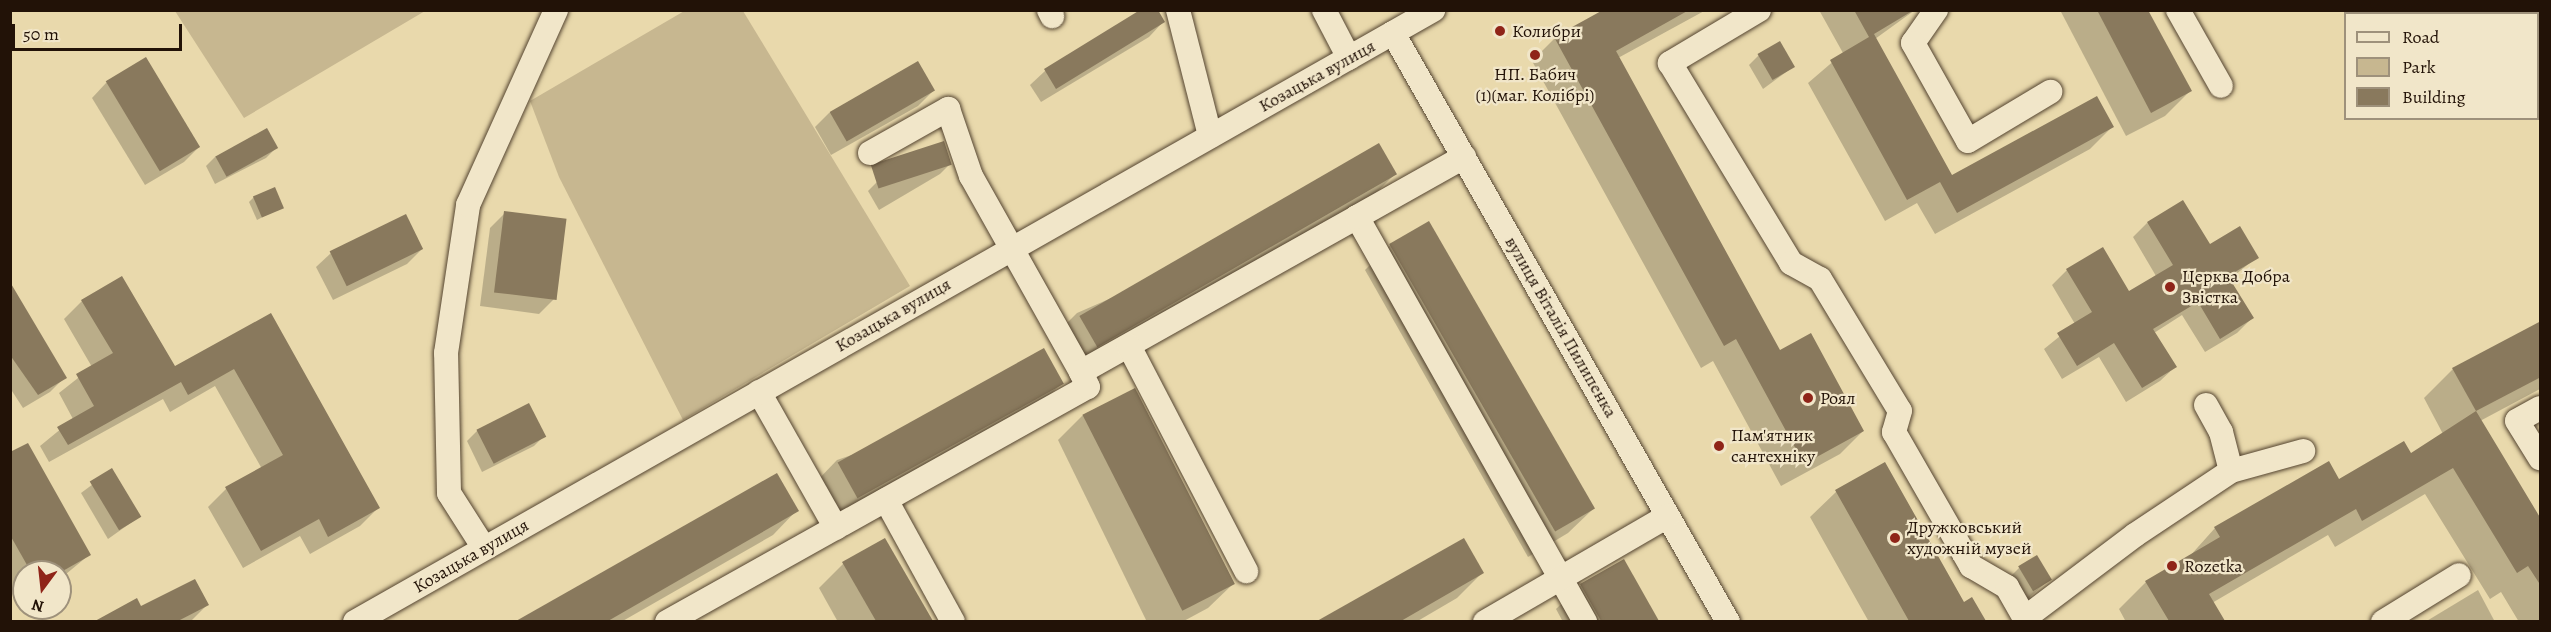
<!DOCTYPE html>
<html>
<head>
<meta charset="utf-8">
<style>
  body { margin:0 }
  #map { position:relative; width:2551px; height:632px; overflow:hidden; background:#e9d9ac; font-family:Alegreya,serif }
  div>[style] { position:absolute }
  .green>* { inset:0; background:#c7b790 }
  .shadow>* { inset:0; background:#0003 }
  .building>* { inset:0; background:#89795d; transform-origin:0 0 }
  .roads { filter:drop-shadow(0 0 2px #544430) drop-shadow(0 0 2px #544430) }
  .minor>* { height:24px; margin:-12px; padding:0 12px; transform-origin:12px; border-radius:12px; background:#f1e6c9 }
  .dots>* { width:16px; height:16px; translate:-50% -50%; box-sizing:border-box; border:3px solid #f1e6c9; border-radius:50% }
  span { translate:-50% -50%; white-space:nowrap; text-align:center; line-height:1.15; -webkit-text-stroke:4.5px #f1e6c9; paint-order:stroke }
  .poi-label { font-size:18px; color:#221207 }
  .left { translate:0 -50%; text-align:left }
  .street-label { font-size:18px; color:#221207 }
  .frame { position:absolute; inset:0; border:12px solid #221207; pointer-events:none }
  .legend { position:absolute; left:2344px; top:12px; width:195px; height:108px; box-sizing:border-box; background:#f1e6c9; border:2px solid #9e917b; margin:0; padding:8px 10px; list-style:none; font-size:18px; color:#221207 }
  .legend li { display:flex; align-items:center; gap:12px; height:30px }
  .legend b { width:30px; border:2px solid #9e917b }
  .north { position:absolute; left:12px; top:560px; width:60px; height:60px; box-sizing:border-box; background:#f1e6c9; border:2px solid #9e917b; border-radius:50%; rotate:195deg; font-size:16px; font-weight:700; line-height:24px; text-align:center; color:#221207 }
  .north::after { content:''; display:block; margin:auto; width:21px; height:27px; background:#8f2418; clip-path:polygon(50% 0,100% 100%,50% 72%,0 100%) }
  .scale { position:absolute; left:12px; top:24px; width:170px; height:27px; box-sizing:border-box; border:3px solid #221207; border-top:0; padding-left:8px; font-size:18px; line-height:21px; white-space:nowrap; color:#221207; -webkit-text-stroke:4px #f1e6c9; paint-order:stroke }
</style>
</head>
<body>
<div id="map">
  <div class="green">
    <i style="clip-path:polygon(686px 10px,743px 11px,910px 286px,683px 420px,559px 177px,530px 101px)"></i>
    <i style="clip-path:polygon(175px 11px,425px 11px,244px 118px)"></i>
  </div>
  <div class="shadow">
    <i style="clip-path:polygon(1143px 10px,1163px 22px,1149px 37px,1041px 102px,1030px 85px,1045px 71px)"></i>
    <i style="clip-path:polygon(1606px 10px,1706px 10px,1618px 58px,1780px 352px,1863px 431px,1840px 454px,1781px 486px,1713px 361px,1701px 368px,1532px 61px,1555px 38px)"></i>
    <i style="clip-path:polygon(1819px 10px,1915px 10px,1875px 39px,1951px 177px,2112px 127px,2090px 149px,1935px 234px,1917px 203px,1885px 221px,1808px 83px,1843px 53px)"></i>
    <i style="clip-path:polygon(2060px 10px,2147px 10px,2190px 91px,2165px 116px,2126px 136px)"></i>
    <i style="clip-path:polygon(1759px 55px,1793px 67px,1763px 89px,1749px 65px)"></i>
    <i style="clip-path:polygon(146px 59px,199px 147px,184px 162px,145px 185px,92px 98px,106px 83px)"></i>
    <i style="clip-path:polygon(917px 63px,933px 91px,918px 106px,831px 155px,815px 127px,829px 113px)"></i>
    <i style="clip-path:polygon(943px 143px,950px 164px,940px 174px,879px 210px,868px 191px,878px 181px)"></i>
    <i style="clip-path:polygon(276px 148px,266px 158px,215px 184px,206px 166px,216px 156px)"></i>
    <i style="clip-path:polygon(1395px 174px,1370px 199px,1069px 367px,1053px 337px,1077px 313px)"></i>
    <i style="clip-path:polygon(254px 197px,282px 207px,257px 220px,249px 202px)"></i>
    <i style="clip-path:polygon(505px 213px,554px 299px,539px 314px,480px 306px,490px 228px)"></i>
    <i style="clip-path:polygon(1428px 223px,1593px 509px,1568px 533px,1528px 557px,1365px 270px,1390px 245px)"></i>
    <i style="clip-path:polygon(2147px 223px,2210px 247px,2257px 257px,2229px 280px,2252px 318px,2237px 333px,2205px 352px,2182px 315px,2154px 333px,2175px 367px,2160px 381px,2126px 402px,2099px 357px,2062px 379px,2044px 349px,2075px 324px,2052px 285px,2067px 270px,2102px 249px,2129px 293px,2156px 276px,2133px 237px)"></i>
    <i style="clip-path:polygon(422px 249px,407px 264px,333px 300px,316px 267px,331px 253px)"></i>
    <i style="clip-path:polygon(10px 285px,65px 377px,50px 392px,23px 408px,10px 388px)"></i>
    <i style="clip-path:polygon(82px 301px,174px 368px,270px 315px,378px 508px,360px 526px,310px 554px,300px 536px,243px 568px,208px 507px,226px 489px,262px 469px,215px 386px,170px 412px,163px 399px,49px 462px,40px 446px,73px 419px,59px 393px,92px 367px,64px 319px)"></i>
    <i style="clip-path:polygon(2540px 323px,2540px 389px,2480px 421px,2540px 522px,2540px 622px,2519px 622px,2501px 592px,2490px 599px,2425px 494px,2335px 547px,2328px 535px,2212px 603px,2220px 616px,2215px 622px,2126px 622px,2119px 609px,2146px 582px,2189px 557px,2215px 528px,2411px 455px,2443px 434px,2424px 398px,2453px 369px)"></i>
    <i style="clip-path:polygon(1062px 383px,1037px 408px,831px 519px,813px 485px,837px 460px)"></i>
    <i style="clip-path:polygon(1134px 390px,1233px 584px,1208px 608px,1182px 622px,1147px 622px,1058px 440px,1083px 415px)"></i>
    <i style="clip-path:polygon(529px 405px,544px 436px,534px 446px,482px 472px,467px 441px,477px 431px)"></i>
    <i style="clip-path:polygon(10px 454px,89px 555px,60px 579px,60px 572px,24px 572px,24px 599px,19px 602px,10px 587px)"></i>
    <i style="clip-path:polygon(1884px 464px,1964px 604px,1972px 599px,1984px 622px,1869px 622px,1810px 517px,1836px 492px)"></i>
    <i style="clip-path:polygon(112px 470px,139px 517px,108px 539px,81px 493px)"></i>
    <i style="clip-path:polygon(777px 475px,797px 510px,773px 535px,621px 622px,518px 622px)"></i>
    <i style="clip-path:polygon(884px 540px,931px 622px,838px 622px,819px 588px,843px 564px)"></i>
    <i style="clip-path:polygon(1463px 540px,1482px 573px,1457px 598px,1416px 622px,1321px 622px)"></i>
    <i style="clip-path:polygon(1623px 561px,1657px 622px,1563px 622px,1556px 609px,1581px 585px)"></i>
    <i style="clip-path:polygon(2019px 568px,2050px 579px,2024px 602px,2009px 578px)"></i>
    <i style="clip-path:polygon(2478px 590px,2495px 622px,2425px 622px)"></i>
    <i style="clip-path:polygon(136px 600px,141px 608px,207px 605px,190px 622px,98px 622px)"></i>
  </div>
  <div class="building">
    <i style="clip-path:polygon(1140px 10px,1158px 10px,1165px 22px,1056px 89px,1044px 69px)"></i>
    <i style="clip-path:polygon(1603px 10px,1689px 10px,1616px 51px,1780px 350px,1811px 333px,1864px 431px,1804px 464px,1736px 339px,1724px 346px,1554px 37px)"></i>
    <i style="clip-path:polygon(1854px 10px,1914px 10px,1874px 34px,1952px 175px,2097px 96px,2114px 127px,1957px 213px,1940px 182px,1907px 200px,1830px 60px,1869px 37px)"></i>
    <i style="clip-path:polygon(2097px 10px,2148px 10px,2192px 91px,2151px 113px)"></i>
    <i style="left:1780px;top:41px;width:30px;height:26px;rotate:60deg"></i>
    <i style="left:146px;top:57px;width:105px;height:47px;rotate:59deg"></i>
    <i style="left:918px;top:61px;width:34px;height:102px;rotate:60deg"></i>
    <i style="left:267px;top:128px;width:23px;height:59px;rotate:61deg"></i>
    <i style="left:944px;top:141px;width:25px;height:77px;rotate:72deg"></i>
    <i style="left:1379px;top:143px;width:36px;height:346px;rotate:60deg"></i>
    <i style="left:275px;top:187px;width:23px;height:24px;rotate:67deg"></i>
    <i style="clip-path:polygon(2183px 200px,2210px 244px,2240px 226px,2259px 258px,2228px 276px,2254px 318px,2220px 339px,2198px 302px,2153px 329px,2177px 367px,2142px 388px,2114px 343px,2077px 366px,2057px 333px,2092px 312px,2066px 269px,2103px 247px,2129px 291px,2173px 265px,2147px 222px)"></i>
    <i style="left:504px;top:211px;width:63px;height:82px;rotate:7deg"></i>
    <i style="left:406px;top:214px;width:39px;height:85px;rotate:64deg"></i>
    <i style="left:1429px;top:221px;width:332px;height:46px;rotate:60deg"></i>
    <i style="clip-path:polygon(122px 276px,175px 366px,271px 313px,380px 508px,328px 537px,319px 519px,261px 551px,225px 487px,283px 455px,234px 369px,188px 395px,181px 382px,68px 445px,57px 427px,94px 406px,76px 374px,113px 353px,81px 300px)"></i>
    <i style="clip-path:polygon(10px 282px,67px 378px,38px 395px,10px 355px)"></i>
    <i style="clip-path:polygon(2541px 321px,2541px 377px,2476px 411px,2452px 368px)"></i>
    <i style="left:1044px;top:348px;width:41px;height:236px;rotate:61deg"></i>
    <i style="left:1135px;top:388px;width:220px;height:59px;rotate:63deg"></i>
    <i style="left:529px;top:403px;width:38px;height:59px;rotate:63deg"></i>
    <i style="clip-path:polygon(2476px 411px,2541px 519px,2541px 586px,2528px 566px,2517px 573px,2453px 468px,2362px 521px,2356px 509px,2209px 594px,2225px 621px,2169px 621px,2145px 581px,2220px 537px,2214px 527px,2329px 461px,2339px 479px,2404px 441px,2411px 453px)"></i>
    <i style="clip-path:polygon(28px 443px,91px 555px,61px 572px,31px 572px,10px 535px,10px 452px)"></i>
    <i style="clip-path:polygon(1885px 462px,1964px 602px,1972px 597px,1986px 621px,1909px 621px,1835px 490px)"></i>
    <i style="left:112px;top:468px;width:57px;height:26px;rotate:59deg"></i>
    <i style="clip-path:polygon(777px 473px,799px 511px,608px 621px,516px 621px)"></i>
    <i style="clip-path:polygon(885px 538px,933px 621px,876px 621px,842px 562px)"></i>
    <i style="clip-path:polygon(1464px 538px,1484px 573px,1401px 621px,1317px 621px)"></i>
    <i style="left:2037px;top:555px;width:29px;height:22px;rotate:59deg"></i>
    <i style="clip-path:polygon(1624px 559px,1659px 621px,1601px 621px,1580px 584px)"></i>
    <i style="clip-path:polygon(195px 579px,209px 605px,178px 621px,95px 621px,137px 598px,141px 606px)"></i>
  </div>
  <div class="roads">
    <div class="minor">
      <i style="left:1049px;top:10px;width:7px;rotate:63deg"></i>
      <i style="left:1178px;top:10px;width:130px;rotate:75.7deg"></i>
      <i style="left:1324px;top:10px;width:54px;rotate:62.5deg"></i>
      <i style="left:1759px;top:10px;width:104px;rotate:149.2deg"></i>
      <i style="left:1670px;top:63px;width:234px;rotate:58.8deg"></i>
      <i style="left:1791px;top:263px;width:33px;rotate:29deg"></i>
      <i style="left:1820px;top:279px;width:154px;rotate:58.8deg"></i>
      <i style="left:1900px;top:411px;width:22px;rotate:106deg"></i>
      <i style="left:1894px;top:432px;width:155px;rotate:60.1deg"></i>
      <i style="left:1971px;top:566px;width:42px;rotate:30.3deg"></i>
      <i style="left:2007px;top:587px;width:40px;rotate:60.3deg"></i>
      <i style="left:1936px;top:10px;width:40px;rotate:124.9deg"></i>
      <i style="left:1913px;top:43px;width:112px;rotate:60.7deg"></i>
      <i style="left:1968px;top:141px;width:96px;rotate:-30.9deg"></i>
      <i style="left:2178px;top:10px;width:87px;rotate:60.5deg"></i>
      <i style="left:1393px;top:33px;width:678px;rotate:60.37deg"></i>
      <i style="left:870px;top:153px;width:90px;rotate:-29.4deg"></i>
      <i style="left:948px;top:109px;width:71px;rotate:71.1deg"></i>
      <i style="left:971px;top:176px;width:225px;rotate:60.7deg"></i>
      <i style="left:1081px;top:372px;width:317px;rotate:-29.3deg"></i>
      <i style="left:1357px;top:217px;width:465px;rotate:60.6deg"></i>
      <i style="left:1357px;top:217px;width:123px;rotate:-29.3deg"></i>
      <i style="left:1129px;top:346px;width:254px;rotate:62.5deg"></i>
      <i style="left:759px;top:392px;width:156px;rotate:60.5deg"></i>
      <i style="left:2206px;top:405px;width:31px;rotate:61deg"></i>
      <i style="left:2221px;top:432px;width:40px;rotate:75.6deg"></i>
      <i style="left:2540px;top:408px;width:26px;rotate:151deg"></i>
      <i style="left:2517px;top:421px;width:44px;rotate:58.1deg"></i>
      <i style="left:886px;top:500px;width:139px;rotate:61.2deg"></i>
      <i style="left:484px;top:548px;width:65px;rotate:-122.5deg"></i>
      <i style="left:449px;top:493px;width:140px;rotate:-91.2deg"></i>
      <i style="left:446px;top:353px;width:150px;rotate:-81.5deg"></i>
      <i style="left:468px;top:205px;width:214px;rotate:-65.7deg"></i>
      <i style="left:2025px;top:618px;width:138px;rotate:-37deg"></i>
      <i style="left:2135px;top:535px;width:115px;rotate:-33.7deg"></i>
      <i style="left:2231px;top:471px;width:75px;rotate:-15.5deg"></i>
      <i style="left:355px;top:622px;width:1240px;rotate:-29.58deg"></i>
      <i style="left:667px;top:622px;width:482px;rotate:-29.2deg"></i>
      <i style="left:1088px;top:387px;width:17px;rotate:-115deg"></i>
      <i style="left:1485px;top:622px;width:211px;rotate:-30.1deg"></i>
      <i style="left:2383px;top:622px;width:89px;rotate:-31.7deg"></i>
    </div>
  </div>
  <div class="dots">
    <i style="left:1500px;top:31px;background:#8f2418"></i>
    <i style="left:1535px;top:55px;background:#8f2418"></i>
    <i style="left:2170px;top:287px;background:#8f2418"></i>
    <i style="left:1808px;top:398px;background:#8f2418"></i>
    <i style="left:1719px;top:446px;background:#8f2418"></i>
    <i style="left:1895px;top:538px;background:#8f2418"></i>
    <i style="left:2172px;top:566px;background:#8f2418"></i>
  </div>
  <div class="poi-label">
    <span class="left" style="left:1512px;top:31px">Колибри</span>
    <span style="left:1535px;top:85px">НП. Бабич<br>(1)(маг. Колібрі)</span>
    <span class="left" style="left:2182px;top:287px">Церква Добра<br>Звістка</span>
    <span class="left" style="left:1820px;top:398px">Роял</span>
    <span class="left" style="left:1731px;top:446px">Пам'ятник<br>сантехніку</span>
    <span class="left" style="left:1907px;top:538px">Дружковський<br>художній музей</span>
    <span class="left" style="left:2184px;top:566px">Rozetka</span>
  </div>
  <div class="street-label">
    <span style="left:1317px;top:76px;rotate:-29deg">Козацька вулиця</span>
    <span style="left:893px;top:315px;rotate:-30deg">Козацька вулиця</span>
    <span style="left:1561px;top:327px;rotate:60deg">вулиця Віталія Пилипенка</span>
    <span style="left:471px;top:556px;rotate:-30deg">Козацька вулиця</span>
  </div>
  <div class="frame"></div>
  <ul class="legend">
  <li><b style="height:8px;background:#f1e6c9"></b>Road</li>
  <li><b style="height:16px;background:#c7b790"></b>Park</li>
  <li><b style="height:16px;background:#89795d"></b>Building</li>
  </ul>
  <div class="north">N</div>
  <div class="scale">50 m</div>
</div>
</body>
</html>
